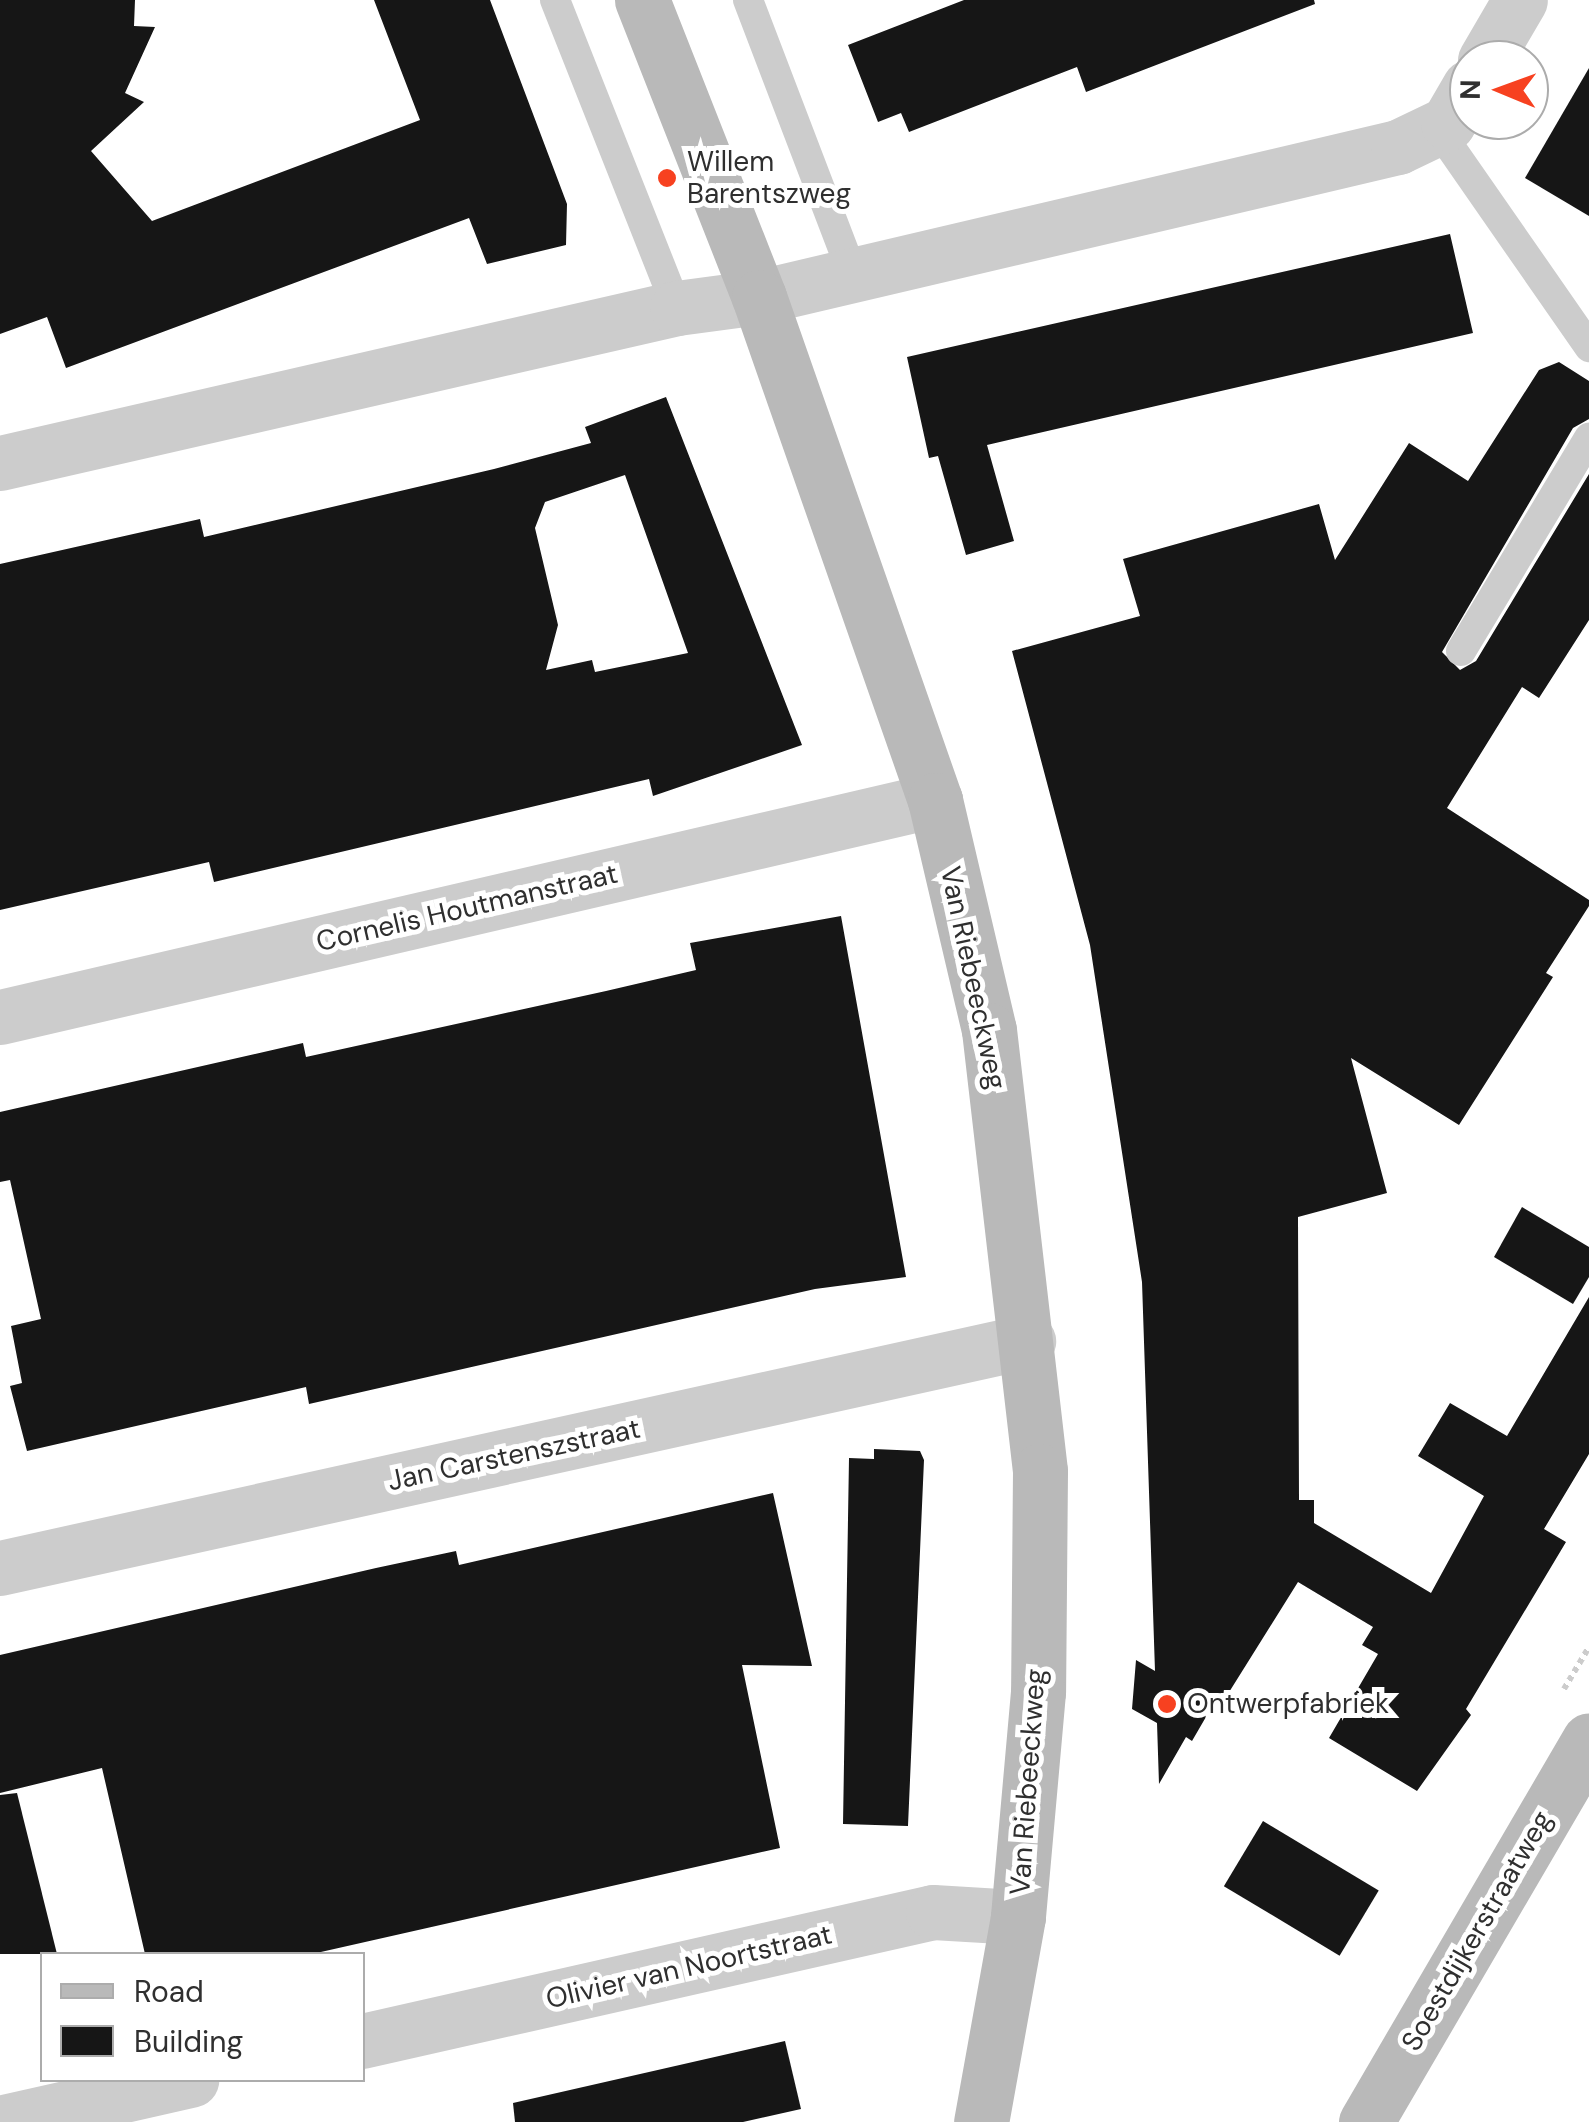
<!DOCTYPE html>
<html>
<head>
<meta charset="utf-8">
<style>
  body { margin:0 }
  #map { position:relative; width:1589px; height:2122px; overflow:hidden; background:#fff; font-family:"DM Sans",sans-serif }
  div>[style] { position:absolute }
  .building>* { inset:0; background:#161616; transform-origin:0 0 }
  .path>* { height:6px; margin-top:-3px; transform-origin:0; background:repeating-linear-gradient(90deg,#ccc 0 5px,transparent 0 10px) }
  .lane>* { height:30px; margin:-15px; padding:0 15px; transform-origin:15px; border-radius:15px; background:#ccc }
  .street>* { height:55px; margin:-27.5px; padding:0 27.5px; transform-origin:27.5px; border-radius:27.5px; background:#ccc }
  .secondary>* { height:55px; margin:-27.5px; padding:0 27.5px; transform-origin:27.5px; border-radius:27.5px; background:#b9b9b9 }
  .dots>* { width:28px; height:28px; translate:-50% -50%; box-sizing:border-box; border:5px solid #fff; border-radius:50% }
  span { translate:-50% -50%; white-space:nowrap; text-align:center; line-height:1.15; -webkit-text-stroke:10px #fff; paint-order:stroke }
  .poi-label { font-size:28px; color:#2f2f2f }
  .left { translate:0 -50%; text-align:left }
  .street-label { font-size:28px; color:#2f2f2f }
  .legend { position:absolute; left:40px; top:1952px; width:325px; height:130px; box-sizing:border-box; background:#fff; border:2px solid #acacac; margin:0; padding:12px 18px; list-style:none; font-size:30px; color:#2f2f2f }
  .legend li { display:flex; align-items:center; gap:20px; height:50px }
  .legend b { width:50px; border:2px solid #acacac }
  .north { position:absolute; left:1449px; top:40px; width:100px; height:100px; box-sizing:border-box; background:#fff; border:2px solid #acacac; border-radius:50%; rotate:271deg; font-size:28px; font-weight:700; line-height:40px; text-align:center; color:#2f2f2f }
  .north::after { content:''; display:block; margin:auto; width:35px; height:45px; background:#f74120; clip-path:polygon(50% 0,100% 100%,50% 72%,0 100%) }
</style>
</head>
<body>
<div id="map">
  <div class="building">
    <i style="clip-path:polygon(0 0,135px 0,134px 26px,155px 27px,125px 93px,144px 102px,91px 151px,152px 221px,420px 120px,374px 0,490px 0,567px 204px,566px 245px,487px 264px,469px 218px,66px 368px,47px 317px,0 334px)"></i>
    <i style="clip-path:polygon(964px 0,1314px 0,1315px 4px,1086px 92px,1077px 67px,909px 132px,901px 113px,878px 122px,848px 45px)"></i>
    <i style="clip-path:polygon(1589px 68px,1589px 216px,1525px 178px)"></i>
    <i style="clip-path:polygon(1450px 234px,1473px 333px,987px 445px,1014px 541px,966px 555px,938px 456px,929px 458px,907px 357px)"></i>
    <i style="clip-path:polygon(1559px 362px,1589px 381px,1589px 419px,1573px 428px,1442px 652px,1460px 670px,1476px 661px,1589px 474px,1589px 620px,1539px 698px,1522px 687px,1447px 808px,1589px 900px,1589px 906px,1546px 973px,1553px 977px,1459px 1125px,1351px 1058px,1387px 1193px,1298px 1217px,1299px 1500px,1314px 1500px,1314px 1523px,1431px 1593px,1484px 1496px,1418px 1456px,1450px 1403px,1507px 1436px,1589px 1297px,1589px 1454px,1544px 1529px,1566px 1542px,1466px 1709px,1471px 1715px,1417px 1791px,1329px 1738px,1378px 1654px,1362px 1645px,1373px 1627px,1298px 1582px,1216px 1713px,1210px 1710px,1192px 1741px,1186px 1737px,1159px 1784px,1157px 1723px,1132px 1709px,1136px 1660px,1155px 1671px,1142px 1282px,1090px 945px,1012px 651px,1140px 616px,1123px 559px,1319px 504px,1335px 560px,1409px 443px,1468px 481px,1539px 370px)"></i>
    <i style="clip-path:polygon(evenodd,666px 397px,802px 745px,653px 796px,649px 779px,214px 882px,209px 862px,0 910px,0 564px,200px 519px,204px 537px,494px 469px,591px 443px,585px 427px,666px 397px,625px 475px,688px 653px,595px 672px,592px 660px,546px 670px,558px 625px,535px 528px,545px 502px,625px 475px)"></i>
    <i style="clip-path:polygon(841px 916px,906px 1277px,815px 1289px,309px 1404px,306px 1387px,27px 1451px,10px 1386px,22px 1383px,11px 1326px,41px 1319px,10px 1180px,0 1182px,0 1112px,303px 1043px,306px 1057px,606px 991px,696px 970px,690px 943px)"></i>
    <i style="clip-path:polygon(1522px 1207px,1589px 1247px,1589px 1277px,1573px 1304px,1494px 1257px)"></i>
    <i style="clip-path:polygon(874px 1449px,920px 1451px,924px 1460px,908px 1826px,843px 1824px,849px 1458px,874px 1459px)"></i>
    <i style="clip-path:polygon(773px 1493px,812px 1666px,742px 1665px,780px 1848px,312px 1954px,145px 1954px,102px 1768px,0 1793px,0 1655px,376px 1568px,456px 1551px,459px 1565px)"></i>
    <i style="clip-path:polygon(17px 1793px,57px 1954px,0 1954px,0 1795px)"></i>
    <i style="left:1263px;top:1821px;width:135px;height:76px;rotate:31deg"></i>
    <i style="clip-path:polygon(785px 2041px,801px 2109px,743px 2122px,515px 2122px,513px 2103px)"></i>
  </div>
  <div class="path">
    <i style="left:1564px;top:1689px;width:49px;rotate:-59.2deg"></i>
  </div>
  <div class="lane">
    <i style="left:555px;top:0;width:331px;rotate:68.4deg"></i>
    <i style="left:748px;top:0;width:294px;rotate:69.1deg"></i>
    <i style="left:1437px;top:128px;width:267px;rotate:55.2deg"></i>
    <i style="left:1461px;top:651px;width:249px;rotate:-59deg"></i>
  </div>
  <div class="street">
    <i style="left:1485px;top:60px;width:69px;rotate:-59.7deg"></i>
    <i style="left:0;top:463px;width:695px;rotate:-12.9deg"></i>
    <i style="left:677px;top:308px;width:83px;rotate:-7.6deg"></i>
    <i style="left:759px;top:297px;width:656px;rotate:-13.21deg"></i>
    <i style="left:1398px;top:147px;width:55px;rotate:-25.6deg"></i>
    <i style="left:1448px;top:123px;width:42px;rotate:-59.7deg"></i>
    <i style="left:0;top:1017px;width:960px;rotate:-13.07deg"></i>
    <i style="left:0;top:1568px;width:1053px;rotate:-12.45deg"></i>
    <i style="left:362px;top:2041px;width:585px;rotate:-12.73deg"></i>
    <i style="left:933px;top:1912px;width:85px;rotate:3.4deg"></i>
    <i style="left:4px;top:2122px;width:192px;rotate:-12.7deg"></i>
  </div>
  <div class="secondary">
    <i style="left:642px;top:0;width:319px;rotate:68.5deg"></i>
    <i style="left:759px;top:297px;width:533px;rotate:70.72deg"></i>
    <i style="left:935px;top:800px;width:236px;rotate:76.8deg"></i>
    <i style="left:989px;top:1030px;width:444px;rotate:83.4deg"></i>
    <i style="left:1040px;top:1471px;width:221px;rotate:90.5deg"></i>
    <i style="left:1038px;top:1692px;width:226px;rotate:95.1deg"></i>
    <i style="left:1018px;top:1917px;width:208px;rotate:100.2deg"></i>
    <i style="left:1366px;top:2122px;width:442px;rotate:-59.7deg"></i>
  </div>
  <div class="dots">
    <i style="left:667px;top:178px;background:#f74120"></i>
    <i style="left:1167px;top:1704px;background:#f74120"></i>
  </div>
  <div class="poi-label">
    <span class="left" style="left:687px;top:178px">Willem<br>Barentszweg</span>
    <span class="left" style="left:1187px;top:1704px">Ontwerpfabriek</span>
  </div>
  <div class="street-label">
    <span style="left:467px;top:908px;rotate:-13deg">Cornelis Houtmanstraat</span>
    <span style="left:973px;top:978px;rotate:78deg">Van Riebeeckweg</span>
    <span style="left:514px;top:1455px;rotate:-12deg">Jan Carstenszstraat</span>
    <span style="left:1028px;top:1782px;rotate:-86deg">Van Riebeeckweg</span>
    <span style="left:1477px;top:1931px;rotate:-60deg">Soestdijkerstraatweg</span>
    <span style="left:689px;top:1967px;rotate:-13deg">Olivier van Noortstraat</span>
  </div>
  <ul class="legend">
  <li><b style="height:12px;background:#b9b9b9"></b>Road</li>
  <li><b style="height:28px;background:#161616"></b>Building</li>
  </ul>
  <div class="north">N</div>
</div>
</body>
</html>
